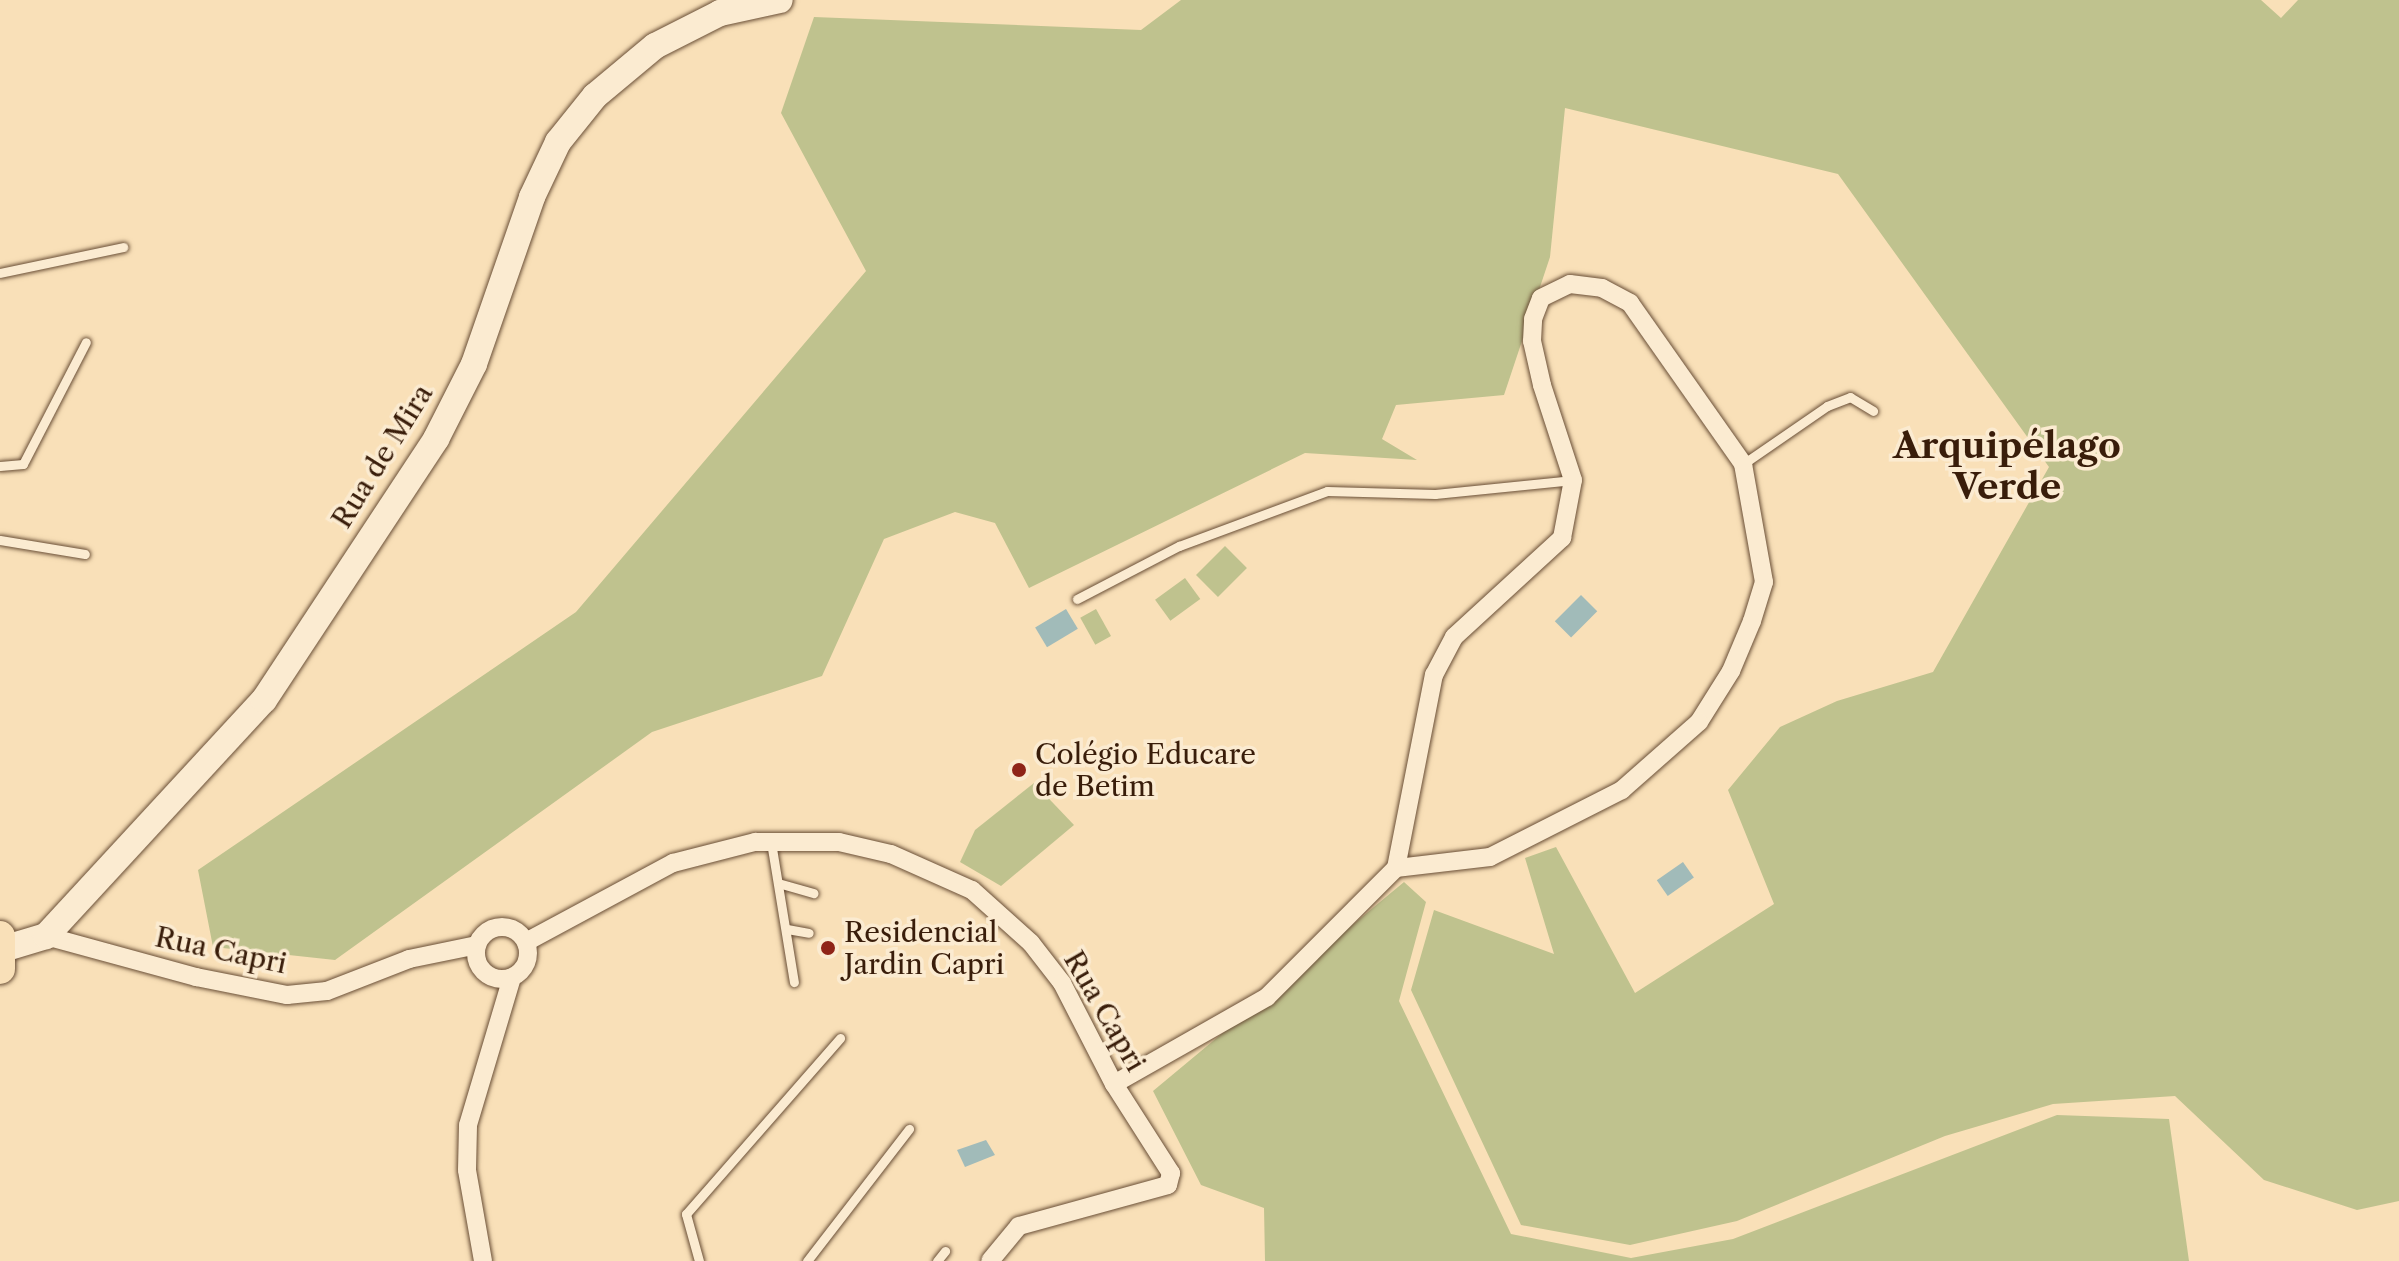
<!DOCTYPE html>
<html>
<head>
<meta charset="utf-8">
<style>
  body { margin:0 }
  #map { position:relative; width:2399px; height:1261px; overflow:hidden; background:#f9e0b8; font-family:"Libre Caslon Text",serif }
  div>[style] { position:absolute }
  .green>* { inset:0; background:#bfc28e; transform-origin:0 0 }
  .water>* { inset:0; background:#a1bbb9; transform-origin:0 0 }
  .roads { filter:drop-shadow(0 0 2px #694e36) drop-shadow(0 0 2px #694e36) }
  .lane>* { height:9px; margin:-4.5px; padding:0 4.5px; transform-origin:4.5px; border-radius:4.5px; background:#fbebd1 }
  .street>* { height:18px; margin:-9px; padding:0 9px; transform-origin:9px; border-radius:9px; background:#fbebd1 }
  .street>.ring { margin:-9px; padding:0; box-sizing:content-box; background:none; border:18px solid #fbebd1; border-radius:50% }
  .secondary>* { height:26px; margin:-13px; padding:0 13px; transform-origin:13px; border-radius:13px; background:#fbebd1 }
  .primary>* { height:30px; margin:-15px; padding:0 15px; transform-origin:15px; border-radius:15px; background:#f9e0b8 }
  .dots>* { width:22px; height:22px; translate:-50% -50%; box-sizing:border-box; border:4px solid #fbebd1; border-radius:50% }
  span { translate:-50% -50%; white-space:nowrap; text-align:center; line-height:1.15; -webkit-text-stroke:7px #fbebd1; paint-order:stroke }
  .street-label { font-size:28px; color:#391d0a }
  .poi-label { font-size:28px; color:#391d0a }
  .left { translate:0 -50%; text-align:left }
  .district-label { font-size:36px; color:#391d0a; font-weight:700 }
</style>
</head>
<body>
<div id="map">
  <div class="green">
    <i style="clip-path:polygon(1181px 0,2261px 0,2281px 18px,2298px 0,2399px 0,2399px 1201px,2357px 1210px,2264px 1180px,2175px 1096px,2053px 1104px,1945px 1136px,1737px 1221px,1630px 1245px,1521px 1225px,1411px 990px,1434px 910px,1554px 954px,1525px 858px,1556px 847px,1635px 993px,1774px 904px,1728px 790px,1780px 727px,1837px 701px,1933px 672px,2049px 467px,1838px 174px,1565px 108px,1550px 257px,1504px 395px,1396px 405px,1382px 439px,1417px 460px,1305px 453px,1029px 588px,995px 523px,955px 512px,884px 539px,822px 676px,652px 732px,335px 960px,213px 947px,198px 870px,576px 612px,866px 271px,781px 113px,814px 17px,1141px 30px)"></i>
    <i style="left:1225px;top:546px;width:31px;height:41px;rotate:45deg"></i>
    <i style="left:1185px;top:578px;width:26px;height:37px;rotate:54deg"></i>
    <i style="left:1096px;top:609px;width:31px;height:18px;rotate:61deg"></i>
    <i style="clip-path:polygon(1034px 783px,1074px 825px,1001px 886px,960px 862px,975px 830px)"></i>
    <i style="clip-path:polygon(1404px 882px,1426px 902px,1399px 1001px,1511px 1234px,1631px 1258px,1733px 1239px,2057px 1115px,2169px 1119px,2189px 1261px,1265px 1261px,1264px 1208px,1201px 1185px,1153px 1091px)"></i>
  </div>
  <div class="water">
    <i style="left:1581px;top:595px;width:23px;height:37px;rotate:45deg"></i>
    <i style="left:1066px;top:609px;width:23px;height:36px;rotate:59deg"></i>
    <i style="left:1683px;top:862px;width:19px;height:32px;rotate:55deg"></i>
    <i style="clip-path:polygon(986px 1140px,995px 1155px,965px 1167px,957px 1150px)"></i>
  </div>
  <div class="roads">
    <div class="lane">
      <i style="left:0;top:273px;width:126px;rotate:-11.9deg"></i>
      <i style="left:1743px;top:464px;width:102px;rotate:-34.6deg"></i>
      <i style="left:1827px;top:406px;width:25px;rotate:-21deg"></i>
      <i style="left:1850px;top:397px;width:27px;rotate:31deg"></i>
      <i style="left:0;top:466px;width:23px;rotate:-5deg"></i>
      <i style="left:23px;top:464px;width:137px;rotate:-62.7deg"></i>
      <i style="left:0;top:540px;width:86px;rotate:9.4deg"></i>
      <i style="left:1077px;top:599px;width:115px;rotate:-27.5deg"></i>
      <i style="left:1179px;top:546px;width:158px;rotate:-20.4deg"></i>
      <i style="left:1327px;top:491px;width:108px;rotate:1.6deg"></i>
      <i style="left:1435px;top:494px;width:139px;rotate:-5.8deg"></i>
      <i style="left:771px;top:842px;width:142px;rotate:80.7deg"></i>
      <i style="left:778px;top:883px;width:37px;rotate:16deg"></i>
      <i style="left:787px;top:929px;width:22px;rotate:10deg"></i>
      <i style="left:699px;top:1261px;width:49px;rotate:-105.5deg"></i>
      <i style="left:686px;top:1214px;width:234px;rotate:-48.8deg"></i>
      <i style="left:807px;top:1261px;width:167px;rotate:-52.3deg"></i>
      <i style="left:937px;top:1261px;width:13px;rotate:-51deg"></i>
    </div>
    <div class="street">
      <i class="ring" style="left:476px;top:927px;width:34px;height:34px"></i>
      <i style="left:46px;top:936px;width:156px;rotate:15.3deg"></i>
      <i style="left:196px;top:977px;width:93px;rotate:11.2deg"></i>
      <i style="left:287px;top:995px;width:40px;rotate:-5.7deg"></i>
      <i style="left:327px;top:991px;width:88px;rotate:-21.3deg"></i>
      <i style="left:409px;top:959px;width:69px;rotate:-11.6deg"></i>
      <i style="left:526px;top:942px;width:167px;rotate:-28.3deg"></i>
      <i style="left:673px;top:863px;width:85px;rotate:-14.4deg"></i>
      <i style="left:755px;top:842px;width:84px"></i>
      <i style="left:839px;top:842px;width:53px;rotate:13deg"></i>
      <i style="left:891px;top:854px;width:89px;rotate:24deg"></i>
      <i style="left:972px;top:890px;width:79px;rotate:41.9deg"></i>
      <i style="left:1031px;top:943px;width:51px;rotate:52.2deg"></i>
      <i style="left:1062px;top:983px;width:114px;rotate:62.8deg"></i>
      <i style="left:1114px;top:1084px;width:106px;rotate:57.4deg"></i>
      <i style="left:1171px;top:1173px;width:12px;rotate:104deg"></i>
      <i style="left:1168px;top:1185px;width:155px;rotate:164.6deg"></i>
      <i style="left:1019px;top:1226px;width:45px;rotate:129.6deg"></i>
      <i style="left:1114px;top:1084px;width:176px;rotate:-29.6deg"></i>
      <i style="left:1267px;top:997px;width:182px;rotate:-45deg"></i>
      <i style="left:1396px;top:868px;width:197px;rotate:-78.9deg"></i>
      <i style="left:1434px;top:675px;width:43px;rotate:-62.2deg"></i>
      <i style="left:1454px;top:637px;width:147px;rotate:-42.5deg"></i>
      <i style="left:1562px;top:538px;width:59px;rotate:-79.3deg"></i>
      <i style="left:1573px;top:480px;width:100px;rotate:-108.1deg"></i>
      <i style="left:1542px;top:385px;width:45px;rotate:-102.8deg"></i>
      <i style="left:1532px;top:341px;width:22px;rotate:-87deg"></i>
      <i style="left:1533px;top:319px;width:22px;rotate:-69deg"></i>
      <i style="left:1541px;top:298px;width:32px;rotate:-26deg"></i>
      <i style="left:1570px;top:284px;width:32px;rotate:7deg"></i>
      <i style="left:1602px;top:288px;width:32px;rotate:28deg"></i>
      <i style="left:1630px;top:303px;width:197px;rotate:54.9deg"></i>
      <i style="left:1743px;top:464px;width:120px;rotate:79.9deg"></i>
      <i style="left:1764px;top:582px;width:41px;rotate:107.1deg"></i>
      <i style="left:1752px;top:621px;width:54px;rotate:112.8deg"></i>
      <i style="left:1731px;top:671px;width:60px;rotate:122.1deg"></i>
      <i style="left:1699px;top:722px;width:103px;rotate:138.6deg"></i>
      <i style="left:1622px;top:790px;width:148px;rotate:153.1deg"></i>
      <i style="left:1490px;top:857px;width:95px;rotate:173.3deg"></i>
      <i style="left:483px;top:1261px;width:92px;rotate:-100deg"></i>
      <i style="left:467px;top:1170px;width:45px;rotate:-88.7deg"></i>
      <i style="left:468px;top:1125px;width:154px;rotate:-73.4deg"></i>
    </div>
    <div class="secondary">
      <i style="left:3px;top:949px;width:45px;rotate:-16.8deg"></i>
      <i style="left:46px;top:936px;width:321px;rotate:-47.3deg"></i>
      <i style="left:264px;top:700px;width:313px;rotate:-56.6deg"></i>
      <i style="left:436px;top:439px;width:84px;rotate:-63.1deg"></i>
      <i style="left:474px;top:364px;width:177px;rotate:-70.8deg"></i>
      <i style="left:532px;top:197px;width:61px;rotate:-64.7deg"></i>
      <i style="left:558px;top:142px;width:59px;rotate:-51.2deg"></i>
      <i style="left:595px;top:96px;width:78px;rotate:-39.8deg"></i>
      <i style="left:655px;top:46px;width:73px;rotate:-26.9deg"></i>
      <i style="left:720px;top:13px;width:61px;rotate:-12.2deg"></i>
    </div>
    <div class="primary">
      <i style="left:0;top:936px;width:33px;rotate:90deg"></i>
    </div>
  </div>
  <div class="dots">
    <i style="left:1019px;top:770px;background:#8f2418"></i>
    <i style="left:828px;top:948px;background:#8f2418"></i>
  </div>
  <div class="street-label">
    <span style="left:382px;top:456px;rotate:-58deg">Rua de Mira</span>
    <span style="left:221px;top:950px;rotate:12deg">Rua Capri</span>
    <span style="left:1105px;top:1011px;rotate:60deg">Rua Capri</span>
  </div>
  <div class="poi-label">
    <span class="left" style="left:1035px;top:770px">Colégio Educare<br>de Betim</span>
    <span class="left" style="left:844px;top:948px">Residencial<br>Jardin Capri</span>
  </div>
  <div class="district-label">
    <span style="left:2007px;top:466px">Arquipélago<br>Verde</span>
  </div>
</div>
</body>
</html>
